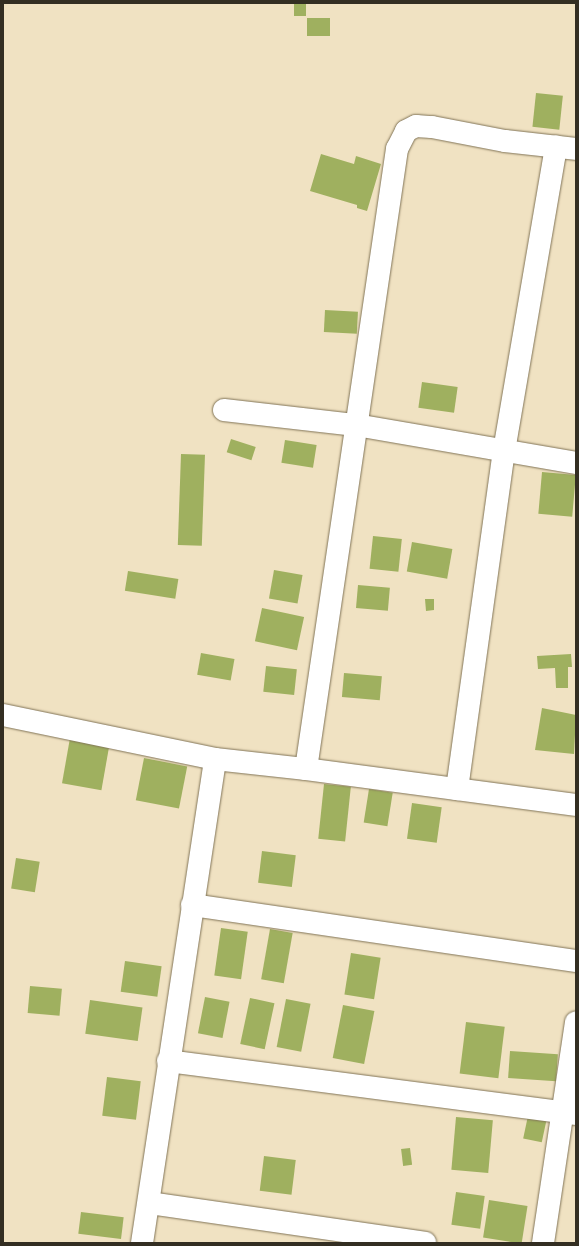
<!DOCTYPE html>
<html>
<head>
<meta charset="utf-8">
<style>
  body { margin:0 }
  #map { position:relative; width:579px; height:1246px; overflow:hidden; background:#f0e2c2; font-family:"Varela Round",sans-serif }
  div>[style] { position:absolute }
  .building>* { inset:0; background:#9fb05f; transform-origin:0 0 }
  .roads { filter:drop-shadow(0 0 1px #817457) drop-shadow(0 0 1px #817457) }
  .street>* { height:22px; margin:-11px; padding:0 11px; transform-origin:11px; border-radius:11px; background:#fff }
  span { translate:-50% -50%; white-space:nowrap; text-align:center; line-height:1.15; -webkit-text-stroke:3.5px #f0e2c2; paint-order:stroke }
  .frame { position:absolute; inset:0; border:4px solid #332e22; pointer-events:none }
</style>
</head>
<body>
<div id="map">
  <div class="building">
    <i style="left:294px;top:3px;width:12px;height:13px"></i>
    <i style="left:307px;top:18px;width:23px;height:18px"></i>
    <i style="left:536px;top:93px;width:27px;height:34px;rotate:6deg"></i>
    <i style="clip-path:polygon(321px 154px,354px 164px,356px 156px,381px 164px,367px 211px,357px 208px,357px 205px,310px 191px)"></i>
    <i style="left:325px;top:310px;width:33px;height:22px;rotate:3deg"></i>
    <i style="left:422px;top:382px;width:36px;height:26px;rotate:8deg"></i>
    <i style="left:231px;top:439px;width:26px;height:14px;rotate:18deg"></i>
    <i style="left:285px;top:440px;width:32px;height:23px;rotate:9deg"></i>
    <i style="left:181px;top:454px;width:24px;height:91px;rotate:2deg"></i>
    <i style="left:542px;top:472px;width:34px;height:42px;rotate:5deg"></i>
    <i style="left:373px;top:536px;width:29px;height:33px;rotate:6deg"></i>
    <i style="left:412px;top:542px;width:41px;height:30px;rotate:10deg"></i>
    <i style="left:274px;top:570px;width:29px;height:29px;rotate:10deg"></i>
    <i style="left:128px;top:571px;width:51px;height:20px;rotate:9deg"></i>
    <i style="left:358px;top:585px;width:32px;height:23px;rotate:5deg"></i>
    <i style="clip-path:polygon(425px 599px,434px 599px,434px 610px,426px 611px)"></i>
    <i style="left:262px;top:608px;width:43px;height:34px;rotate:12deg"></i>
    <i style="left:201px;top:653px;width:34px;height:22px;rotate:10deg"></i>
    <i style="clip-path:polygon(571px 654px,572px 667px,568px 667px,568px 688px,556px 688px,555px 668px,538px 669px,537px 656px)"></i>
    <i style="left:266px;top:666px;width:31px;height:26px;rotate:6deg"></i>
    <i style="left:344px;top:673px;width:38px;height:24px;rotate:5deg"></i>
    <i style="clip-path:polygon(542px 708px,576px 715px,574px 754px,535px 750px)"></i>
    <i style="left:70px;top:738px;width:40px;height:46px;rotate:10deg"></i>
    <i style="left:144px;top:758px;width:44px;height:43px;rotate:11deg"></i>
    <i style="left:324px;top:784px;width:27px;height:55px;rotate:6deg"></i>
    <i style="left:369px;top:789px;width:24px;height:34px;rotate:9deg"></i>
    <i style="left:412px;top:803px;width:30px;height:36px;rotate:8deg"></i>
    <i style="left:262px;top:851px;width:34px;height:32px;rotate:7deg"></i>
    <i style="left:16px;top:858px;width:24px;height:31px;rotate:9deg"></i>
    <i style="left:221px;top:928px;width:27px;height:48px;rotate:8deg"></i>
    <i style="left:270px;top:929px;width:23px;height:51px;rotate:10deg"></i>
    <i style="left:351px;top:953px;width:30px;height:42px;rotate:9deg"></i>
    <i style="left:125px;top:961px;width:37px;height:31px;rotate:8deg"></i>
    <i style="left:30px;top:986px;width:32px;height:27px;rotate:5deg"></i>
    <i style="left:205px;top:997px;width:25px;height:37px;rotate:11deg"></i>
    <i style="left:250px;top:998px;width:25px;height:47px;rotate:12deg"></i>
    <i style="left:286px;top:999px;width:25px;height:49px;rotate:11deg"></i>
    <i style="left:90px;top:1000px;width:53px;height:34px;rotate:8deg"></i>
    <i style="left:343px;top:1005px;width:32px;height:54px;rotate:11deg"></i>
    <i style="left:466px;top:1022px;width:39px;height:52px;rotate:7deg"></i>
    <i style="left:510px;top:1051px;width:48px;height:27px;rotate:4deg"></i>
    <i style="left:107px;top:1077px;width:34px;height:39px;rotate:7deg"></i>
    <i style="left:529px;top:1111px;width:19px;height:28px;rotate:12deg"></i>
    <i style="left:456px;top:1117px;width:37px;height:53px;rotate:5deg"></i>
    <i style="left:410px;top:1148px;width:17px;height:9px;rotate:83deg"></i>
    <i style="left:264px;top:1156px;width:32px;height:35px;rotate:7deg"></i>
    <i style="left:456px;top:1192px;width:29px;height:33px;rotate:8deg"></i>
    <i style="left:489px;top:1200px;width:39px;height:38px;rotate:9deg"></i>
    <i style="left:81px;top:1212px;width:43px;height:22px;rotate:7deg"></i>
  </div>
  <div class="roads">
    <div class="street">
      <i style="left:224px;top:410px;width:133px;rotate:6.5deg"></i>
      <i style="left:356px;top:425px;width:223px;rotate:9.8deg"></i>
      <i style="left:3px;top:715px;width:217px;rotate:11.7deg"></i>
      <i style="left:215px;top:759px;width:92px;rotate:6.3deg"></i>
      <i style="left:306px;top:769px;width:272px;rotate:7.6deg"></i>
      <i style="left:306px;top:769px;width:627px;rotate:-81.65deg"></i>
      <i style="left:397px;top:149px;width:20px;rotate:-63deg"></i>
      <i style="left:406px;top:131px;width:11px;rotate:-27deg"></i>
      <i style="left:416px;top:126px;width:16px;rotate:4deg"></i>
      <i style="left:432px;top:127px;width:74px;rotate:10.9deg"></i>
      <i style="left:505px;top:141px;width:71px;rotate:6.4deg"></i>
      <i style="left:457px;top:789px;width:341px;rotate:-82.1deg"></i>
      <i style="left:504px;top:451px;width:309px;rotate:-80.3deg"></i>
      <i style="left:192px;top:905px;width:388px;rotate:8.3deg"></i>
      <i style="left:168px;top:1061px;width:411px;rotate:7.4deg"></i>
      <i style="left:149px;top:1203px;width:279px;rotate:8.2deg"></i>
      <i style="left:142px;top:1243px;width:489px;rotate:-81.4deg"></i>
      <i style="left:543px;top:1243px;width:223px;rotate:-81.5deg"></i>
    </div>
  </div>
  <div class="frame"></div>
</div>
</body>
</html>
